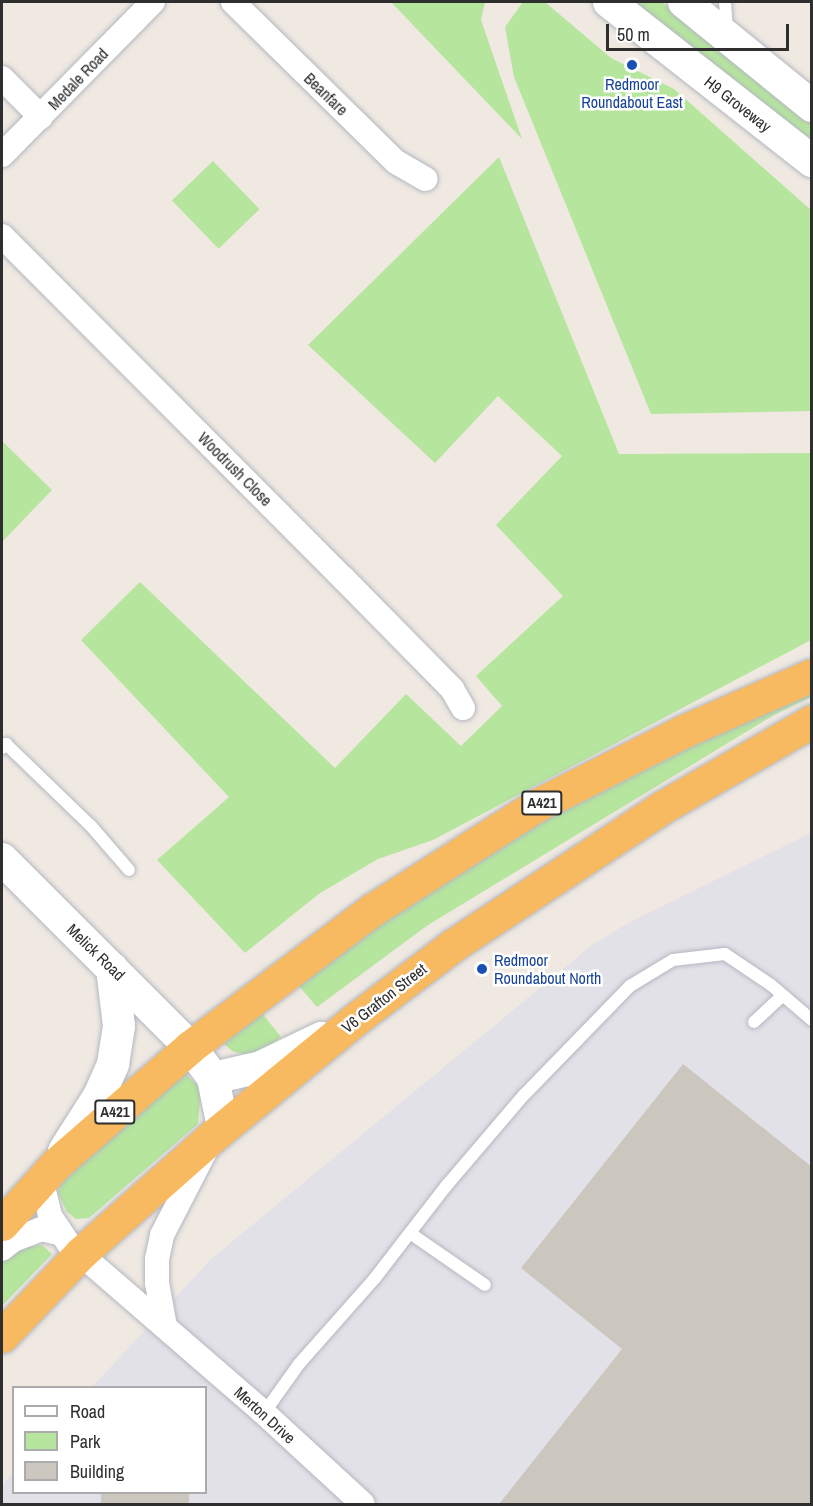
<!DOCTYPE html>
<html>
<head>
<meta charset="utf-8">
<style>
  body { margin:0 }
  #map { position:relative; width:813px; height:1506px; overflow:hidden; background:#efe9e1; font-family:"Archivo Narrow",sans-serif }
  div>[style] { position:absolute }
  .industrial>* { inset:0; background:#e3e1e8 }
  .green>* { inset:0; background:#b6e59e; transform-origin:0 0 }
  .building>* { inset:0; background:#cbc7bf; transform-origin:0 0 }
  .roads { filter:drop-shadow(0 0 2px #b4b7c1) drop-shadow(0 0 2px #b4b7c1) }
  .service>* { height:12px; margin:-6px; padding:0 6px; transform-origin:6px; border-radius:6px; background:#fff }
  .minor>* { height:24px; margin:-12px; padding:0 12px; transform-origin:12px; border-radius:12px; background:#fff }
  .tertiary>* { height:32px; margin:-16px; padding:0 16px; transform-origin:16px; border-radius:16px; background:#fff }
  .trunk>* { height:33px; margin:-16.5px; padding:0 16.5px; transform-origin:16.5px; border-radius:16.5px; background:#f8ba60 }
  .dots>* { width:16px; height:16px; translate:-50% -50%; box-sizing:border-box; border:3px solid #fff; border-radius:50% }
  span { translate:-50% -50%; white-space:nowrap; text-align:center; line-height:1.15; -webkit-text-stroke:5px #fff; paint-order:stroke }
  .shield-label span { padding:2px 4px; background:#fff; border:2px solid; border-radius:4px; -webkit-text-stroke-width:0 }
  .shield-label { font-size:15px; color:#2e2e2e; font-weight:700 }
  .street-label { font-size:16px; color:#2e2e2e }
  .transit-label { font-size:16px; color:#164399 }
  .left { translate:0 -50%; text-align:left }
  .frame { position:absolute; inset:0; border:3px solid #2e2e2e; pointer-events:none }
  .legend { position:absolute; left:12px; top:1386px; width:195px; height:108px; box-sizing:border-box; background:#fff; border:2px solid #ababab; margin:0; padding:8px 10px; list-style:none; font-size:18px; color:#2e2e2e }
  .legend li { display:flex; align-items:center; gap:12px; height:30px }
  .legend b { width:30px; border:2px solid #ababab }
  .scale { position:absolute; left:606px; top:24px; width:183px; height:27px; box-sizing:border-box; border:3px solid #2e2e2e; border-top:0; padding-left:8px; font-size:18px; line-height:21px; white-space:nowrap; color:#2e2e2e; -webkit-text-stroke:4px #fff; paint-order:stroke }
</style>
</head>
<body>
<div id="map">
  <div class="industrial">
    <i style="clip-path:polygon(811px 833px,811px 1504px,2px 1504px,2px 1485px,13px 1472px,14px 1492px,206px 1492px,206px 1388px,92px 1387px,211px 1259px,591px 946px,628px 923px)"></i>
  </div>
  <div class="green">
    <i style="clip-path:polygon(391px 2px,485px 2px,481px 20px,522px 139px)"></i>
    <i style="clip-path:polygon(523px 2px,545px 2px,611px 58px,674px 89px,811px 210px,811px 411px,651px 414px,514px 77px,505px 27px)"></i>
    <i style="clip-path:polygon(633px 2px,662px 2px,811px 122px,811px 147px)"></i>
    <i style="clip-path:polygon(499px 157px,619px 454px,811px 453px,811px 640px,433px 840px,378px 859px,320px 893px,245px 953px,157px 860px,229px 797px,81px 640px,140px 582px,335px 768px,406px 694px,461px 746px,502px 706px,476px 676px,563px 596px,496px 525px,562px 456px,498px 396px,435px 463px,308px 345px)"></i>
    <i style="left:213px;top:161px;width:67px;height:57px;rotate:46deg"></i>
    <i style="clip-path:polygon(2px 441px,52px 490px,2px 542px)"></i>
    <i style="clip-path:polygon(811px 690px,811px 697px,774px 715px,428px 925px,317px 1007px,297px 984px,358px 932px,560px 803px)"></i>
    <i style="clip-path:polygon(258px 1008px,281px 1037px,267px 1049px,246px 1055px,232px 1051px,221px 1041px)"></i>
    <i style="clip-path:polygon(174px 1073px,187px 1075px,201px 1089px,198px 1124px,89px 1218px,76px 1219px,67px 1212px,58px 1193px,64px 1173px)"></i>
    <i style="clip-path:polygon(42px 1245px,52px 1254px,2px 1306px,2px 1250px)"></i>
  </div>
  <div class="building">
    <i style="clip-path:polygon(683px 1064px,812px 1167px,812px 1504px,499px 1504px,622px 1349px,521px 1268px)"></i>
    <i style="left:101px;top:1492px;width:88px;height:12px"></i>
  </div>
  <div class="roads">
    <div class="service">
      <i style="left:725px;top:2px;width:28px;rotate:86deg"></i>
      <i style="left:2px;top:748px;width:6px;rotate:-45deg"></i>
      <i style="left:6px;top:744px;width:118px;rotate:44deg"></i>
      <i style="left:91px;top:826px;width:58px;rotate:49.2deg"></i>
      <i style="left:754px;top:1022px;width:38px;rotate:-43deg"></i>
      <i style="left:410px;top:1233px;width:91px;rotate:34.7deg"></i>
      <i style="left:264px;top:1413px;width:60px;rotate:-54.5deg"></i>
      <i style="left:299px;top:1364px;width:115px;rotate:-48.5deg"></i>
      <i style="left:375px;top:1278px;width:118px;rotate:-52.3deg"></i>
      <i style="left:447px;top:1185px;width:118px;rotate:-49.5deg"></i>
      <i style="left:524px;top:1095px;width:152px;rotate:-45.8deg"></i>
      <i style="left:630px;top:986px;width:50px;rotate:-31.2deg"></i>
      <i style="left:673px;top:960px;width:52px;rotate:-6.6deg"></i>
      <i style="left:725px;top:954px;width:55px;rotate:34deg"></i>
      <i style="left:771px;top:985px;width:54px;rotate:40.5deg"></i>
    </div>
    <div class="minor">
      <i style="left:233px;top:2px;width:228px;rotate:44.5deg"></i>
      <i style="left:396px;top:162px;width:34px;rotate:30deg"></i>
      <i style="left:2px;top:78px;width:55px;rotate:45deg"></i>
      <i style="left:2px;top:155px;width:215px;rotate:-45.4deg"></i>
      <i style="left:2px;top:236px;width:483px;rotate:45.1deg"></i>
      <i style="left:343px;top:578px;width:156px;rotate:45.5deg"></i>
      <i style="left:452px;top:689px;width:22px;rotate:60deg"></i>
      <i style="left:41px;top:1179px;width:38px;rotate:76deg"></i>
      <i style="left:50px;top:1216px;width:34px;rotate:56deg"></i>
      <i style="left:69px;top:1244px;width:258px;rotate:40.9deg"></i>
      <i style="left:264px;top:1413px;width:134px;rotate:42.6deg"></i>
      <i style="left:2px;top:1249px;width:14px;rotate:-39deg"></i>
      <i style="left:13px;top:1240px;width:30px;rotate:-21deg"></i>
      <i style="left:41px;top:1229px;width:18px;rotate:13deg"></i>
      <i style="left:165px;top:1327px;width:45px;rotate:-100.3deg"></i>
      <i style="left:157px;top:1283px;width:24px;rotate:-90deg"></i>
      <i style="left:157px;top:1259px;width:25px;rotate:-78deg"></i>
      <i style="left:162px;top:1235px;width:102px;rotate:-62.7deg"></i>
    </div>
    <div class="tertiary">
      <i style="left:609px;top:2px;width:258px;rotate:38.1deg"></i>
      <i style="left:684px;top:2px;width:165px;rotate:39.1deg"></i>
      <i style="left:2px;top:859px;width:266px;rotate:45deg"></i>
      <i style="left:190px;top:1047px;width:39px;rotate:53deg"></i>
      <i style="left:213px;top:1078px;width:50px;rotate:78.5deg"></i>
      <i style="left:213px;top:1078px;width:49px;rotate:-12.9deg"></i>
      <i style="left:261px;top:1067px;width:67px;rotate:-25.8deg"></i>
      <i style="left:64px;top:1151px;width:65px;rotate:-57.5deg"></i>
      <i style="left:99px;top:1096px;width:35px;rotate:-66deg"></i>
      <i style="left:113px;top:1064px;width:38px;rotate:-81deg"></i>
      <i style="left:119px;top:1026px;width:58px;rotate:-96.9deg"></i>
    </div>
    <div class="trunk">
      <i style="left:2px;top:1224px;width:81px;rotate:-48deg"></i>
      <i style="left:56px;top:1164px;width:178px;rotate:-41.1deg"></i>
      <i style="left:190px;top:1047px;width:228px;rotate:-37deg"></i>
      <i style="left:372px;top:910px;width:196px;rotate:-32.5deg"></i>
      <i style="left:537px;top:805px;width:165px;rotate:-26.7deg"></i>
      <i style="left:684px;top:731px;width:140px;rotate:-23.6deg"></i>
      <i style="left:2px;top:1336px;width:113px;rotate:-46.4deg"></i>
      <i style="left:80px;top:1254px;width:178px;rotate:-41.6deg"></i>
      <i style="left:213px;top:1136px;width:181px;rotate:-39.4deg"></i>
      <i style="left:353px;top:1021px;width:124px;rotate:-37.1deg"></i>
      <i style="left:452px;top:946px;width:250px;rotate:-33.4deg"></i>
      <i style="left:661px;top:808px;width:174px;rotate:-29.9deg"></i>
    </div>
  </div>
  <div class="dots">
    <i style="left:632px;top:65px;background:#1a4fb4"></i>
    <i style="left:482px;top:969px;background:#1a4fb4"></i>
  </div>
  <div class="shield-label">
    <span style="left:542px;top:803px">A421</span>
    <span style="left:115px;top:1112px">A421</span>
  </div>
  <div class="street-label">
    <span style="left:78px;top:79px;rotate:-46deg">Medale Road</span>
    <span style="left:326px;top:94px;rotate:44deg">Beanfare</span>
    <span style="left:738px;top:104px;rotate:38deg">H9 Groveway</span>
    <span style="left:235px;top:469px;rotate:45deg">Woodrush Close</span>
    <span style="left:96px;top:952px;rotate:44deg">Melick Road</span>
    <span style="left:384px;top:998px;rotate:-38deg">V6 Grafton Street</span>
    <span style="left:265px;top:1415px;rotate:42deg">Merton Drive</span>
  </div>
  <div class="transit-label">
    <span style="left:632px;top:93px">Redmoor<br>Roundabout East</span>
    <span class="left" style="left:494px;top:969px">Redmoor<br>Roundabout North</span>
  </div>
  <div class="frame"></div>
  <ul class="legend">
  <li><b style="height:8px;background:#fff"></b>Road</li>
  <li><b style="height:16px;background:#b6e59e"></b>Park</li>
  <li><b style="height:16px;background:#cbc7bf"></b>Building</li>
  </ul>
  <div class="scale">50 m</div>
</div>
</body>
</html>
